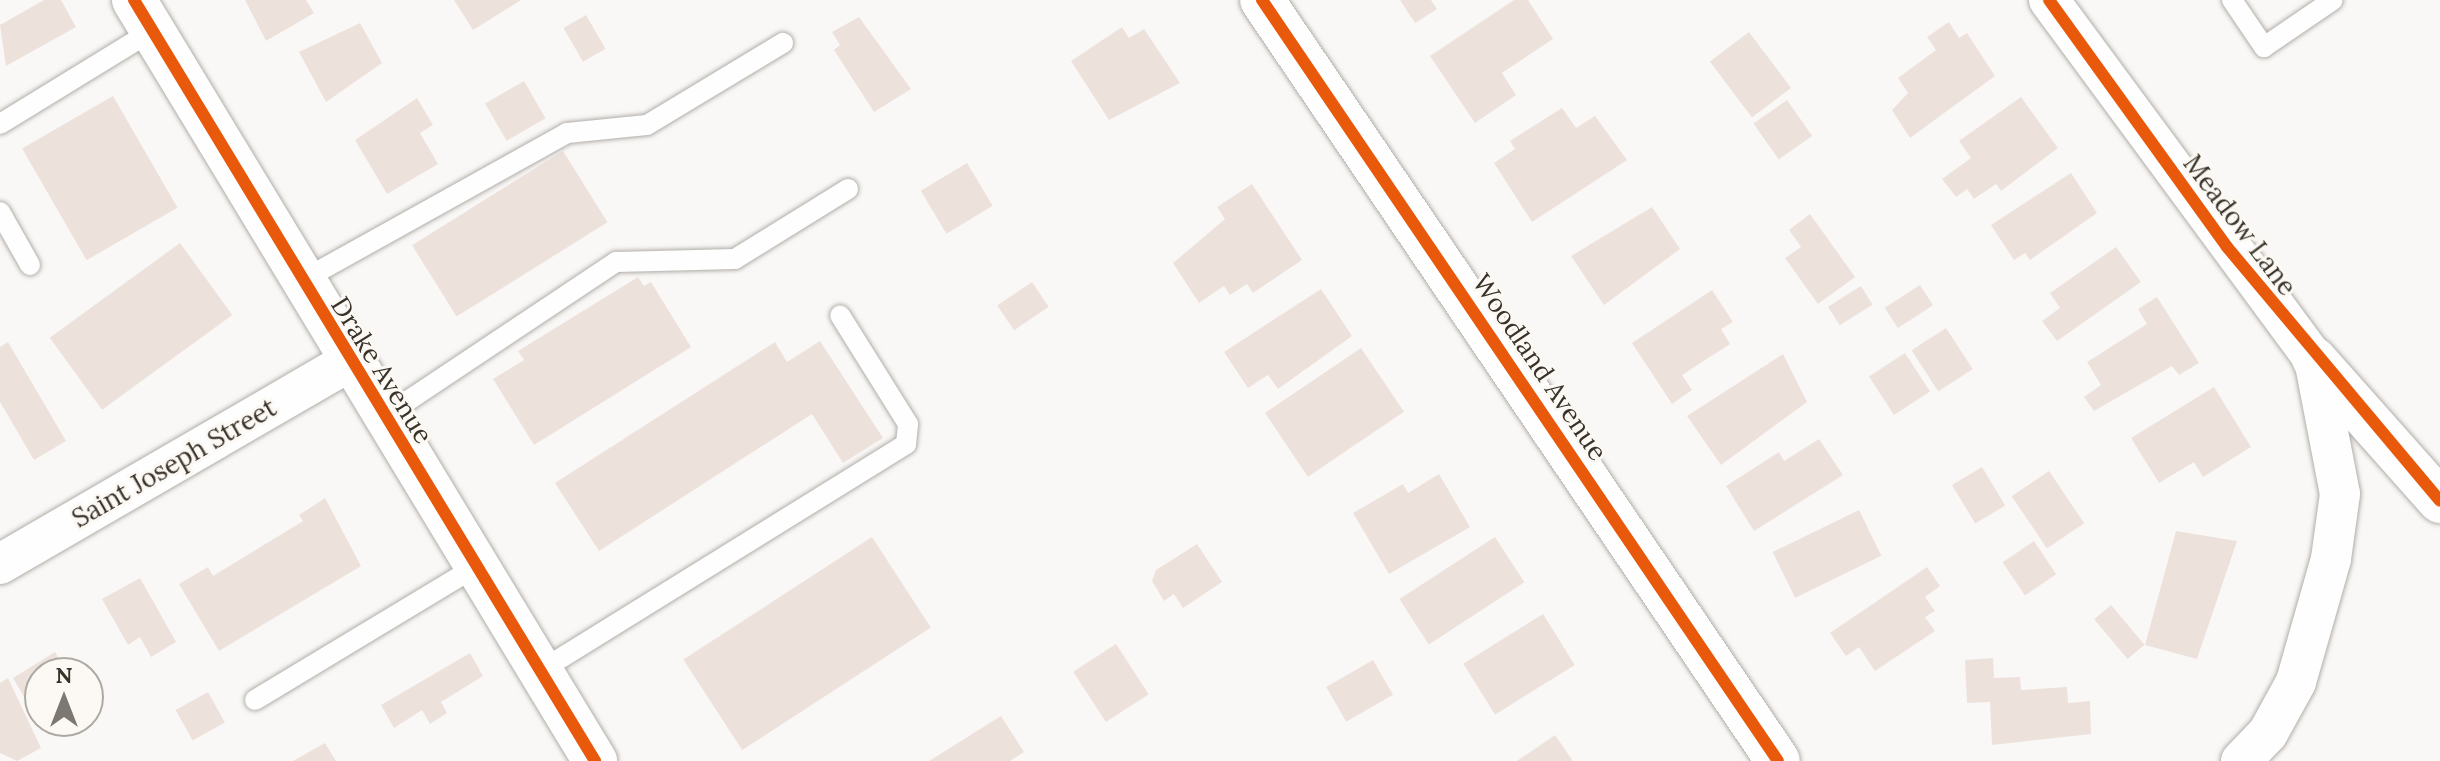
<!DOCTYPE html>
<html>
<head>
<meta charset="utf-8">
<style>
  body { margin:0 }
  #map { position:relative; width:2440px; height:761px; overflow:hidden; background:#faf8f6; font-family:Lora,serif }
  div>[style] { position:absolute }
  .building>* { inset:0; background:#ede1dc; transform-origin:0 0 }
  .roads { filter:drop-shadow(0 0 2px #b1aea9) drop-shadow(0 0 2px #b1aea9) }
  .lane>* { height:20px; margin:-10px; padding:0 10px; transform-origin:10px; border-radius:10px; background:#fefefe }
  .street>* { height:40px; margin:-20px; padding:0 20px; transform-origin:20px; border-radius:20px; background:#fefefe }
  .secondary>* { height:44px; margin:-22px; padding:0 22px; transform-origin:22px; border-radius:22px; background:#fefefe }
  .cycleway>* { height:12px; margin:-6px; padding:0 6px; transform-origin:6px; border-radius:6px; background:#e8590c }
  span { translate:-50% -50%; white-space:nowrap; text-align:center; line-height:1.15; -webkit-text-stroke:6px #fcf9f4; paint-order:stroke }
  .street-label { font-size:26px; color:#383229 }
  .north { position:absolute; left:24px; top:657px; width:80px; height:80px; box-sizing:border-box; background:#fcf9f4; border:2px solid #aea9a3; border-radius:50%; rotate:0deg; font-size:22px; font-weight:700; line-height:32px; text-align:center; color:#383229 }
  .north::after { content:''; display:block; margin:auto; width:28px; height:36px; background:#7c7771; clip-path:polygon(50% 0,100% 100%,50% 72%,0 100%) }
</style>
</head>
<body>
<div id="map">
  <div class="building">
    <i style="clip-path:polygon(44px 0,61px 0,76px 27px,6px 66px,0 25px)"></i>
    <i style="clip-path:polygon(245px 0,306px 0,314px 13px,266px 41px)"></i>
    <i style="clip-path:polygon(454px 0,521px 0,473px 30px)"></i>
    <i style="clip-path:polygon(1400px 0,1431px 0,1437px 9px,1415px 23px)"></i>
    <i style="clip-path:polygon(1514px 0,1528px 0,1553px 39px,1502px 73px,1516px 95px,1475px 123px,1430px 56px)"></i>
    <i style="left:586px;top:15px;width:39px;height:26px;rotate:60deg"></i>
    <i style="clip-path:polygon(859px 17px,911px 89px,874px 112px,834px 50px,840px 45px,832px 32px)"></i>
    <i style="clip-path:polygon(1949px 22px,1959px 38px,1967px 33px,1995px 76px,1910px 138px,1892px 110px,1908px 93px,1898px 78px,1936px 50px,1927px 37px)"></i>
    <i style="clip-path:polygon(360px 23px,382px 63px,326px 102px,299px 52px)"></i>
    <i style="clip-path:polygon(1122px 27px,1129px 38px,1144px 29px,1180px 83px,1109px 120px,1071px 61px)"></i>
    <i style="left:1749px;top:32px;width:70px;height:49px;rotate:53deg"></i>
    <i style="left:524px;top:81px;width:43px;height:45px;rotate:60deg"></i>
    <i style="left:113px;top:96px;width:129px;height:105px;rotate:60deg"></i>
    <i style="clip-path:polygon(2021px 97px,2058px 148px,2001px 191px,1996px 184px,1974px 199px,1967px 189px,1956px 197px,1942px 179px,1971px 158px,1959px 141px)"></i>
    <i style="clip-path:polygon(417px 98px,433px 125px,420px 133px,438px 164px,387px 194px,355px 140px)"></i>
    <i style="left:1787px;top:100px;width:44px;height:41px;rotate:55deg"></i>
    <i style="clip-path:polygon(1562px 108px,1576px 128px,1595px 116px,1627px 160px,1532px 222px,1494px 163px,1515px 149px,1510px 141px)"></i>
    <i style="left:563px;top:151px;width:84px;height:178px;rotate:58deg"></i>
    <i style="left:967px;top:163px;width:50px;height:54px;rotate:59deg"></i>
    <i style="clip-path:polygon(2071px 173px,2097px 213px,2030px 260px,2025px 253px,2014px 260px,1991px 225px)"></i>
    <i style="clip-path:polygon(1252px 184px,1302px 260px,1253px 293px,1247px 284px,1230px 295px,1224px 286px,1199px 303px,1173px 263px,1225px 219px,1217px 207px)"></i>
    <i style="clip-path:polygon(1652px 207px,1680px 249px,1604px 305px,1571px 256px)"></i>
    <i style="clip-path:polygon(1810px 214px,1855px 277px,1818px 304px,1785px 258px,1801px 247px,1789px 230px)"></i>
    <i style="left:180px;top:243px;width:89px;height:161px;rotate:54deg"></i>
    <i style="clip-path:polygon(2116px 247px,2141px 282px,2057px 341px,2042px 321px,2060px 308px,2050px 293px)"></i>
    <i style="clip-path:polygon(638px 277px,644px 286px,651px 282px,691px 347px,534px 445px,493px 379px,524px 360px,518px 351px)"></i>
    <i style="left:1032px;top:282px;width:30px;height:42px;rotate:56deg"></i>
    <i style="left:1920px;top:285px;width:24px;height:42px;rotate:57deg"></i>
    <i style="left:1861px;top:286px;width:22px;height:39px;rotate:58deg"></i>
    <i style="clip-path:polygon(1321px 289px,1352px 336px,1278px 389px,1268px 375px,1248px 388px,1224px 352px)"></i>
    <i style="clip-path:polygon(1712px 290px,1733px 322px,1721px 329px,1730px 344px,1682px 375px,1692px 390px,1672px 404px,1632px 343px)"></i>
    <i style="clip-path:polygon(2157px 297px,2199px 363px,2179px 375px,2172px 366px,2094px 411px,2084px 397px,2101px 385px,2087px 362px,2147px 324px,2138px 309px)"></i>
    <i style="left:1946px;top:328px;width:49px;height:41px;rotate:57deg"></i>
    <i style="clip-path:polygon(820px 341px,883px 438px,843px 463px,812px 414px,599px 551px,555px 483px,775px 342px,787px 362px)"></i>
    <i style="clip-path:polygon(8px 342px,66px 441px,34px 460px,0 402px,0 347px)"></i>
    <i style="left:1361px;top:348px;width:77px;height:116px;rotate:56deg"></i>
    <i style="left:1905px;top:353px;width:46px;height:43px;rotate:57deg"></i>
    <i style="clip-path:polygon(1783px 354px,1807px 402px,1721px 465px,1687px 416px)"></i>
    <i style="clip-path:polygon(2214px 387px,2251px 447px,2203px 477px,2194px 462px,2159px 483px,2131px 438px)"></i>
    <i style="clip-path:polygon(1819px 439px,1843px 475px,1754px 531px,1726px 486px,1779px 452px,1784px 461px)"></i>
    <i style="left:1982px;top:467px;width:45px;height:35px;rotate:59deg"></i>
    <i style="left:2049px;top:471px;width:63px;height:45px;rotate:56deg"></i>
    <i style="clip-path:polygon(1439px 474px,1470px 527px,1389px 574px,1353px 513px,1403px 484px,1408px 493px)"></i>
    <i style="clip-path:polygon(325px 498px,361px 566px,219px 651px,179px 584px,208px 567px,213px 576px,303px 521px,299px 515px)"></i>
    <i style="left:1859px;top:510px;width:51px;height:96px;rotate:64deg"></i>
    <i style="clip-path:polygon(2176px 531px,2237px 541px,2197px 659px,2145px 645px)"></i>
    <i style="left:872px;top:537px;width:108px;height:225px;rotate:57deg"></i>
    <i style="left:1495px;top:537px;width:54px;height:114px;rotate:57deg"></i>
    <i style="left:2034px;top:541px;width:40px;height:38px;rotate:56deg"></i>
    <i style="clip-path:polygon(1197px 544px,1222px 582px,1183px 608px,1174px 594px,1164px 601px,1152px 581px,1156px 570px)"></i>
    <i style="clip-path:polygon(1927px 567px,1940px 586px,1925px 597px,1935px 611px,1925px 617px,1935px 631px,1875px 671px,1859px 647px,1846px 656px,1830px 633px)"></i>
    <i style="clip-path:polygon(140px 578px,176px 642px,151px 657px,140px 637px,128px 645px,102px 599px)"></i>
    <i style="left:2111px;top:605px;width:52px;height:22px;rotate:50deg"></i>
    <i style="left:1543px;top:614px;width:60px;height:94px;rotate:58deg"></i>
    <i style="left:1116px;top:644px;width:60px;height:51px;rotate:57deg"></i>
    <i style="clip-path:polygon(55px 652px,67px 673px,40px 673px,40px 724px,13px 678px)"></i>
    <i style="clip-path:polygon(470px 653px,483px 676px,441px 702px,447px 713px,430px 724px,422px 710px,394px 728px,381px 705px)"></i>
    <i style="clip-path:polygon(1993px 658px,1994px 678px,2020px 677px,2021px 690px,2067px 687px,2068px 703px,2090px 701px,2091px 734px,1992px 745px,1990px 702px,1967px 703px,1965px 660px)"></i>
    <i style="left:1373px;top:660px;width:40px;height:54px;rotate:60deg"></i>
    <i style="clip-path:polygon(8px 678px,41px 748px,17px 761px,0 753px,0 683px)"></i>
    <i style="left:208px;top:692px;width:35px;height:37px;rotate:61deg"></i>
    <i style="clip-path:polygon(1001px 716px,1024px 752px,1010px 761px,929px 761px)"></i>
    <i style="clip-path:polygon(1555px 735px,1573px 761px,1517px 761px)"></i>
    <i style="clip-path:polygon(325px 743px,336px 761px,293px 761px)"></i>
  </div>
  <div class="roads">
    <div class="lane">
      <i style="left:2232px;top:0;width:57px;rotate:55.8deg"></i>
      <i style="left:2264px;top:47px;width:83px;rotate:-34.3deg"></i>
      <i style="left:0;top:124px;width:178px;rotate:-31.5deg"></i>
      <i style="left:0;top:212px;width:61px;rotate:60.5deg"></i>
      <i style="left:301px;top:281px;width:304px;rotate:-29.1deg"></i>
      <i style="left:567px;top:133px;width:80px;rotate:-5.7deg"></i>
      <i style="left:647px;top:125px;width:159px;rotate:-31.1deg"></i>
      <i style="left:385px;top:416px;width:278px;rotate:-33.7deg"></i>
      <i style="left:616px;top:262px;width:119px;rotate:-1.4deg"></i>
      <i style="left:735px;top:259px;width:133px;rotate:-31.8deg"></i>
      <i style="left:540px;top:671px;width:431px;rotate:-31.8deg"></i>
      <i style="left:906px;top:444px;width:20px;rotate:-84deg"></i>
      <i style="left:908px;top:424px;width:128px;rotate:-122deg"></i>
      <i style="left:255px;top:700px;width:259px;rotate:-31.1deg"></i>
    </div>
    <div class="street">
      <i style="left:2049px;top:0;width:446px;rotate:53.6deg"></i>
      <i style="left:2314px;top:359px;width:137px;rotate:79.1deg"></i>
      <i style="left:2340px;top:494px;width:66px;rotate:97.9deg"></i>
      <i style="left:2331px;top:559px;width:128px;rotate:105.9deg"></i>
      <i style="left:2296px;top:682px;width:58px;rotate:118.8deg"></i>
      <i style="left:2268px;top:733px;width:39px;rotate:134deg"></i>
      <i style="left:0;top:564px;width:402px;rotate:-30.1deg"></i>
    </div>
    <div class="secondary">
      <i style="left:134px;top:0;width:890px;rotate:58.79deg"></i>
      <i style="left:1262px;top:0;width:919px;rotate:55.86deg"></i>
      <i style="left:2314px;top:359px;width:190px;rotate:48.4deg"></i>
    </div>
  </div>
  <div class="cycleway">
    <i style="left:134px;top:0;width:890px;rotate:58.79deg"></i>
    <i style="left:1262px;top:0;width:919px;rotate:55.86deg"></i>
    <i style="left:2049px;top:0;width:304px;rotate:54.2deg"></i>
    <i style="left:2227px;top:247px;width:331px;rotate:50deg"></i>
  </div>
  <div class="street-label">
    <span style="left:2240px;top:225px;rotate:53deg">Meadow Lane</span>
    <span style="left:1540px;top:367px;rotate:56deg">Woodland Avenue</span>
    <span style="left:382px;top:370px;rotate:58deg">Drake Avenue</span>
    <span style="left:174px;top:463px;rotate:-30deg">Saint Joseph Street</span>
  </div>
  <div class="north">N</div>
</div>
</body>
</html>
